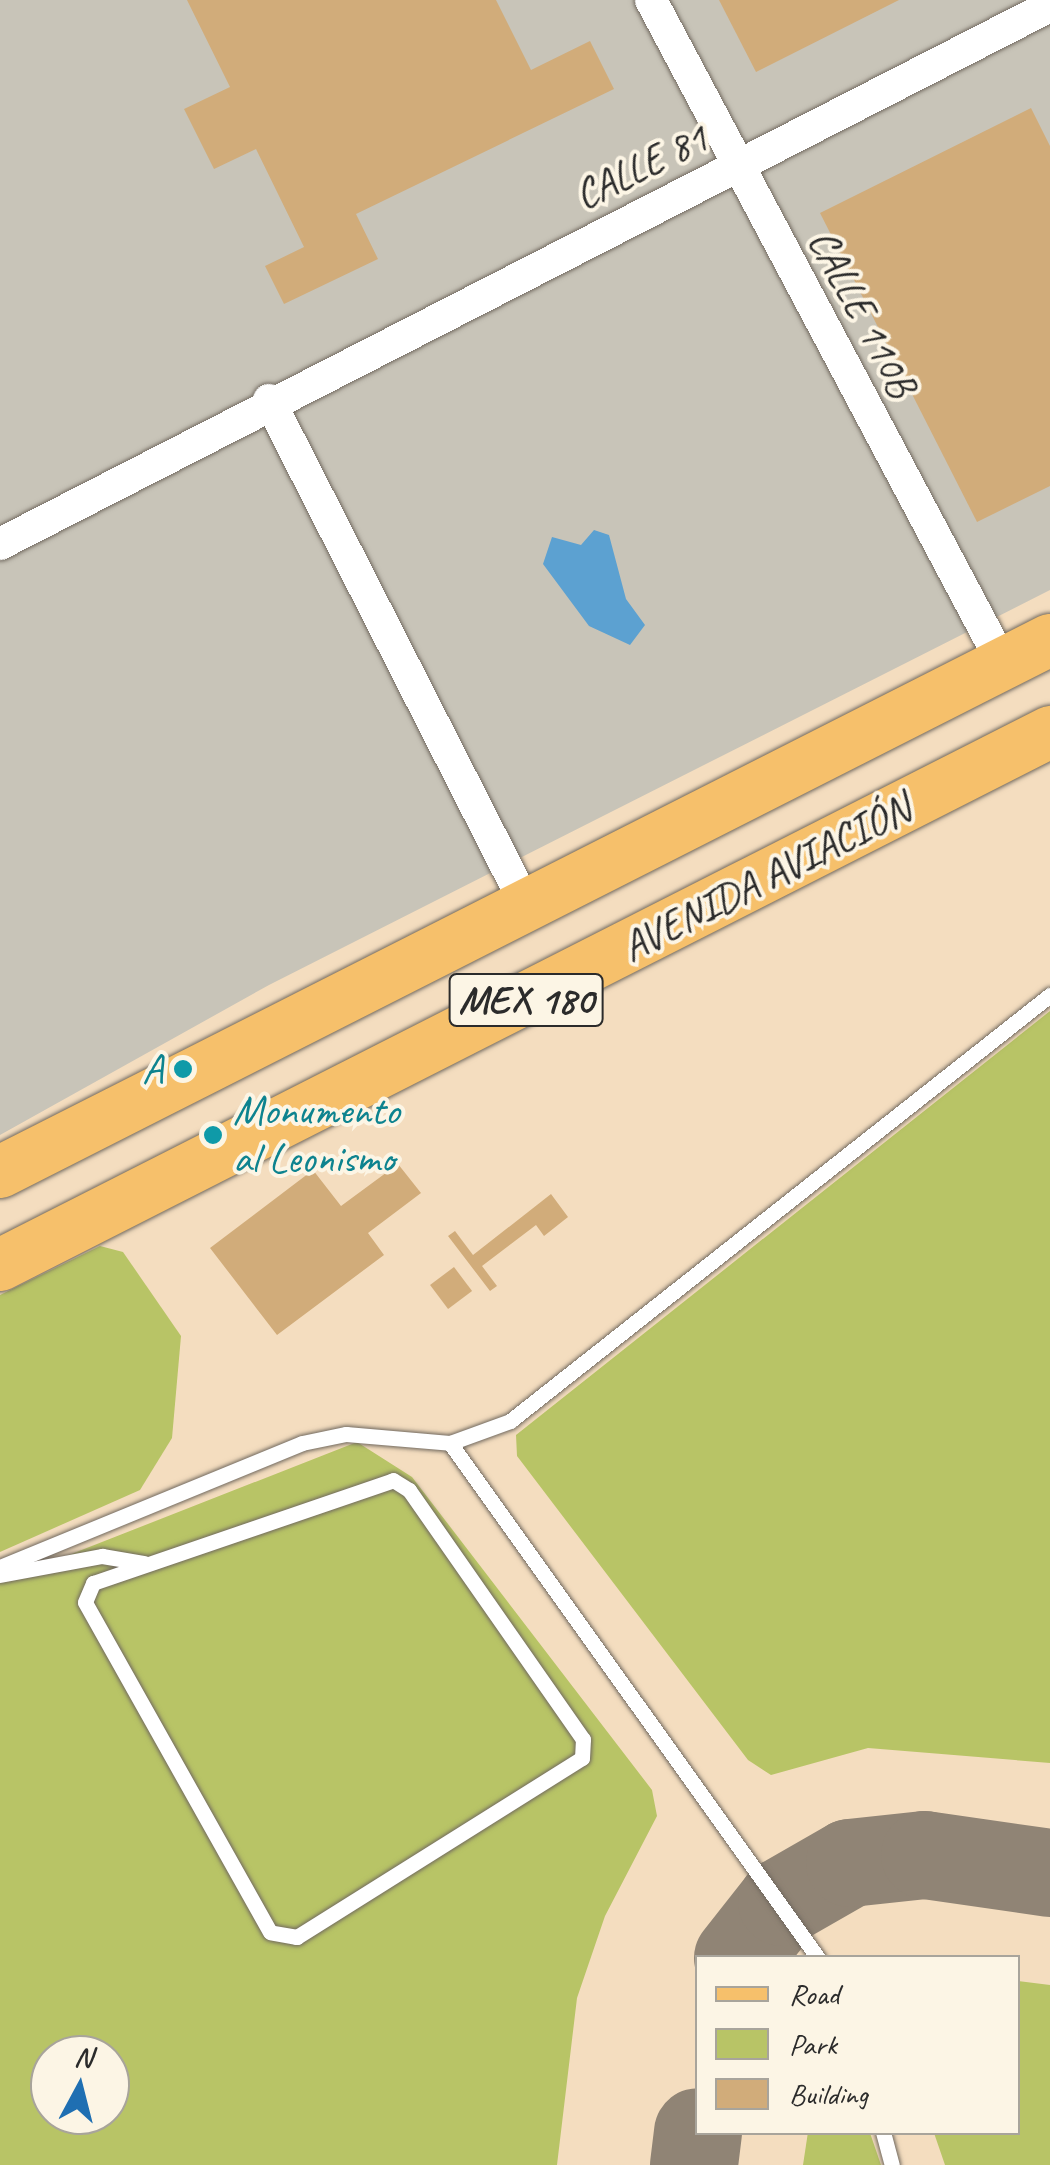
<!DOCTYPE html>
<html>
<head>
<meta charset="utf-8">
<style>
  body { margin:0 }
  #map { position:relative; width:1050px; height:2165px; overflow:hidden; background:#f4ddbf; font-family:Caveat,sans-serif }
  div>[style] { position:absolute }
  .industrial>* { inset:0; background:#c8c4b8 }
  .green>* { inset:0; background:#b8c466 }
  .water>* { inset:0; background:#5ca1d1 }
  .taxiway>* { height:88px; margin:-44px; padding:0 44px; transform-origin:44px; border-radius:44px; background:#908475 }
  .building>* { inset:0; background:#d1ac7a; transform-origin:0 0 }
  .roads { filter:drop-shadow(0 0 2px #71695f) drop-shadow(0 0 2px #71695f) }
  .lane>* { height:15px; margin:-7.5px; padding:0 7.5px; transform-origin:7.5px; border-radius:7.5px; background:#fff }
  .street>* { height:32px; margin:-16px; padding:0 16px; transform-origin:16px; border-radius:16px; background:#fff }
  .primary>* { height:52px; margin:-26px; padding:0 26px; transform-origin:26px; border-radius:26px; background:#f6c06b }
  .dots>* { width:28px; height:28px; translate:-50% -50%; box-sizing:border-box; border:5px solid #fcf5e5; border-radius:50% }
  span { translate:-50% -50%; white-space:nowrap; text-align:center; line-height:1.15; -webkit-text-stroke:8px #fcf5e5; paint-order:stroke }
  .shield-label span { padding:2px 8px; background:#fcf5e5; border:2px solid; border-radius:8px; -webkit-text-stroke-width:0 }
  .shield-label { font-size:40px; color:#2b2b2b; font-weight:700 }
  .street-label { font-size:42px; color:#2b2b2b }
  .culture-label { font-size:42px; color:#0d838f }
  .right { translate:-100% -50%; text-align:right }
  .left { translate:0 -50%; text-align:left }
  .legend { position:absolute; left:695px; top:1955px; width:325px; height:180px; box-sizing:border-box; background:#fcf5e5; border:2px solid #a8a49b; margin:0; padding:12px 18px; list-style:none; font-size:30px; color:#2b2b2b }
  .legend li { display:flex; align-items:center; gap:20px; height:50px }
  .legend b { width:50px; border:2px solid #a8a49b }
  .north { position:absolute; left:30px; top:2035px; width:100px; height:100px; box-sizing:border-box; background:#fcf5e5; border:2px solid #a8a49b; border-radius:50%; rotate:7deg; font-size:28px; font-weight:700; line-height:40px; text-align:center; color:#2b2b2b }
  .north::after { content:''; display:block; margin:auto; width:35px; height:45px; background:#1f6fb2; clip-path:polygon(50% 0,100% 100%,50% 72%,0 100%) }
</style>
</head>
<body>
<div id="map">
  <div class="industrial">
    <i style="clip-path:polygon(0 0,1050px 0,1050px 590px,269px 985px,0 1135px)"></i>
  </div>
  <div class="green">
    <i style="clip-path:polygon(1050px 1011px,1050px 1763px,868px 1748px,771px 1775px,748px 1760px,517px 1456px,516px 1435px)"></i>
    <i style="clip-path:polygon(100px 1246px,123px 1252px,181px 1336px,172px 1438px,140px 1490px,0 1552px,0 1295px)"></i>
    <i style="clip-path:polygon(evenodd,357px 1442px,412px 1477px,652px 1790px,657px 1816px,605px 1916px,577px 1998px,557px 2165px,0 2165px,0 1582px,357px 1442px,50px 2055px,110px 2055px,110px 2115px,50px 2115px,50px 2055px)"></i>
    <i style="clip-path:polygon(1018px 1981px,1050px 1985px,1050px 2165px,945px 2165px,934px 2133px,1018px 2132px)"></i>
    <i style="clip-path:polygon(808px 2132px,870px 2133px,881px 2165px,803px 2165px)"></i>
  </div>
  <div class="water">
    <i style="clip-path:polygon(594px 530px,609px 535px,626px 599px,645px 625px,630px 645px,589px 626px,543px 564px,552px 537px,581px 545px)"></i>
  </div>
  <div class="taxiway">
    <i style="left:738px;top:1958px;width:71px;rotate:-51.8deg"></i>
    <i style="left:782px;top:1902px;width:78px;rotate:-29.8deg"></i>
    <i style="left:850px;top:1863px;width:75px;rotate:-6.1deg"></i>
    <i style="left:925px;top:1855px;width:126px;rotate:8.2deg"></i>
    <i style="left:694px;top:2165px;width:33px;rotate:-83deg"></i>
  </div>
  <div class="building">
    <i style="clip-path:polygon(187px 0,496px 0,531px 70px,590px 41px,614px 89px,356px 214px,378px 259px,284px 304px,265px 266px,304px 247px,256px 149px,214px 169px,184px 109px,230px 87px)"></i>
    <i style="clip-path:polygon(719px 0,899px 0,756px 72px)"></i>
    <i style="clip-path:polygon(1031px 108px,1050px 146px,1050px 486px,977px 522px,820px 213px)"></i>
    <i style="clip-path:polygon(398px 1164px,421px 1193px,368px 1233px,384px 1255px,277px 1335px,210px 1248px,313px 1170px,341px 1206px)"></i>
    <i style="clip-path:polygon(551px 1194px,568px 1217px,544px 1236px,536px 1225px,482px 1266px,497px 1286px,490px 1291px,448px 1236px,455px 1231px,473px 1255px)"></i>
    <i style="left:454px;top:1267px;width:30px;height:30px;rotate:53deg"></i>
  </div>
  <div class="roads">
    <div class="lane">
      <i style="left:450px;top:1443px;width:633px;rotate:54.45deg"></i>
      <i style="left:393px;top:1480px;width:19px;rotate:32deg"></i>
      <i style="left:409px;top:1490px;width:304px;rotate:55.1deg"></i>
      <i style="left:583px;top:1739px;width:19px;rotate:93deg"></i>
      <i style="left:582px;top:1758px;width:337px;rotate:147.9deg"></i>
      <i style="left:297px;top:1937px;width:27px;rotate:-170deg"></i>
      <i style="left:270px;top:1932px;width:378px;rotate:-119.3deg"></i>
      <i style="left:85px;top:1602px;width:21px;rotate:-67deg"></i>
      <i style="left:93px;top:1583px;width:317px;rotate:-18.9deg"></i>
      <i style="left:0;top:1567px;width:326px;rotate:-22.3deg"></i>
      <i style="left:302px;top:1443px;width:45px;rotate:-11.6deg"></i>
      <i style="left:346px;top:1434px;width:104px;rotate:4.9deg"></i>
      <i style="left:450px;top:1443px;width:64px;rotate:-20.1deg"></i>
      <i style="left:510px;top:1421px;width:688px;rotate:-38.27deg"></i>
      <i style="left:0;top:1575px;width:104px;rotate:-10.6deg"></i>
      <i style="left:102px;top:1556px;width:43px;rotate:9.5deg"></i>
      <i style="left:883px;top:2132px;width:34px;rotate:75deg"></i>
    </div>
    <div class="street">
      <i style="left:651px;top:0;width:752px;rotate:62.07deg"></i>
      <i style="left:269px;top:400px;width:564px;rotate:63.03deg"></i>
      <i style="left:0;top:544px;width:1180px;rotate:-27.13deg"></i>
    </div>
    <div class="primary">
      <i style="left:0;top:1172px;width:1177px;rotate:-26.87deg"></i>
      <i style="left:0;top:1265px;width:1178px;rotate:-26.91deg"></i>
    </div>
  </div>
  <div class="dots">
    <i style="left:183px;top:1069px;background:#0f9aa8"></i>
    <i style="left:213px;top:1135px;background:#0f9aa8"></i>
  </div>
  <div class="shield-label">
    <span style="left:526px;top:1000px">MEX 180</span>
  </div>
  <div class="street-label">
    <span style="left:641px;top:167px;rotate:-26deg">CALLE 81</span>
    <span style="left:862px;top:313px;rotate:62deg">CALLE 110B</span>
    <span style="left:766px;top:878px;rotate:-27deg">AVENIDA AVIACIÓN</span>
  </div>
  <div class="culture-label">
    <span class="right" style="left:163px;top:1069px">A</span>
    <span class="left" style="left:233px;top:1135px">Monumento<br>al Leonismo</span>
  </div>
  <ul class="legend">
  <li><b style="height:12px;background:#f6c06b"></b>Road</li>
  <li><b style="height:28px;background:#b8c466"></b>Park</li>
  <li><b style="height:28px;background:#d1ac7a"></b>Building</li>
  </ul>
  <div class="north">N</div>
</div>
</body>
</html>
